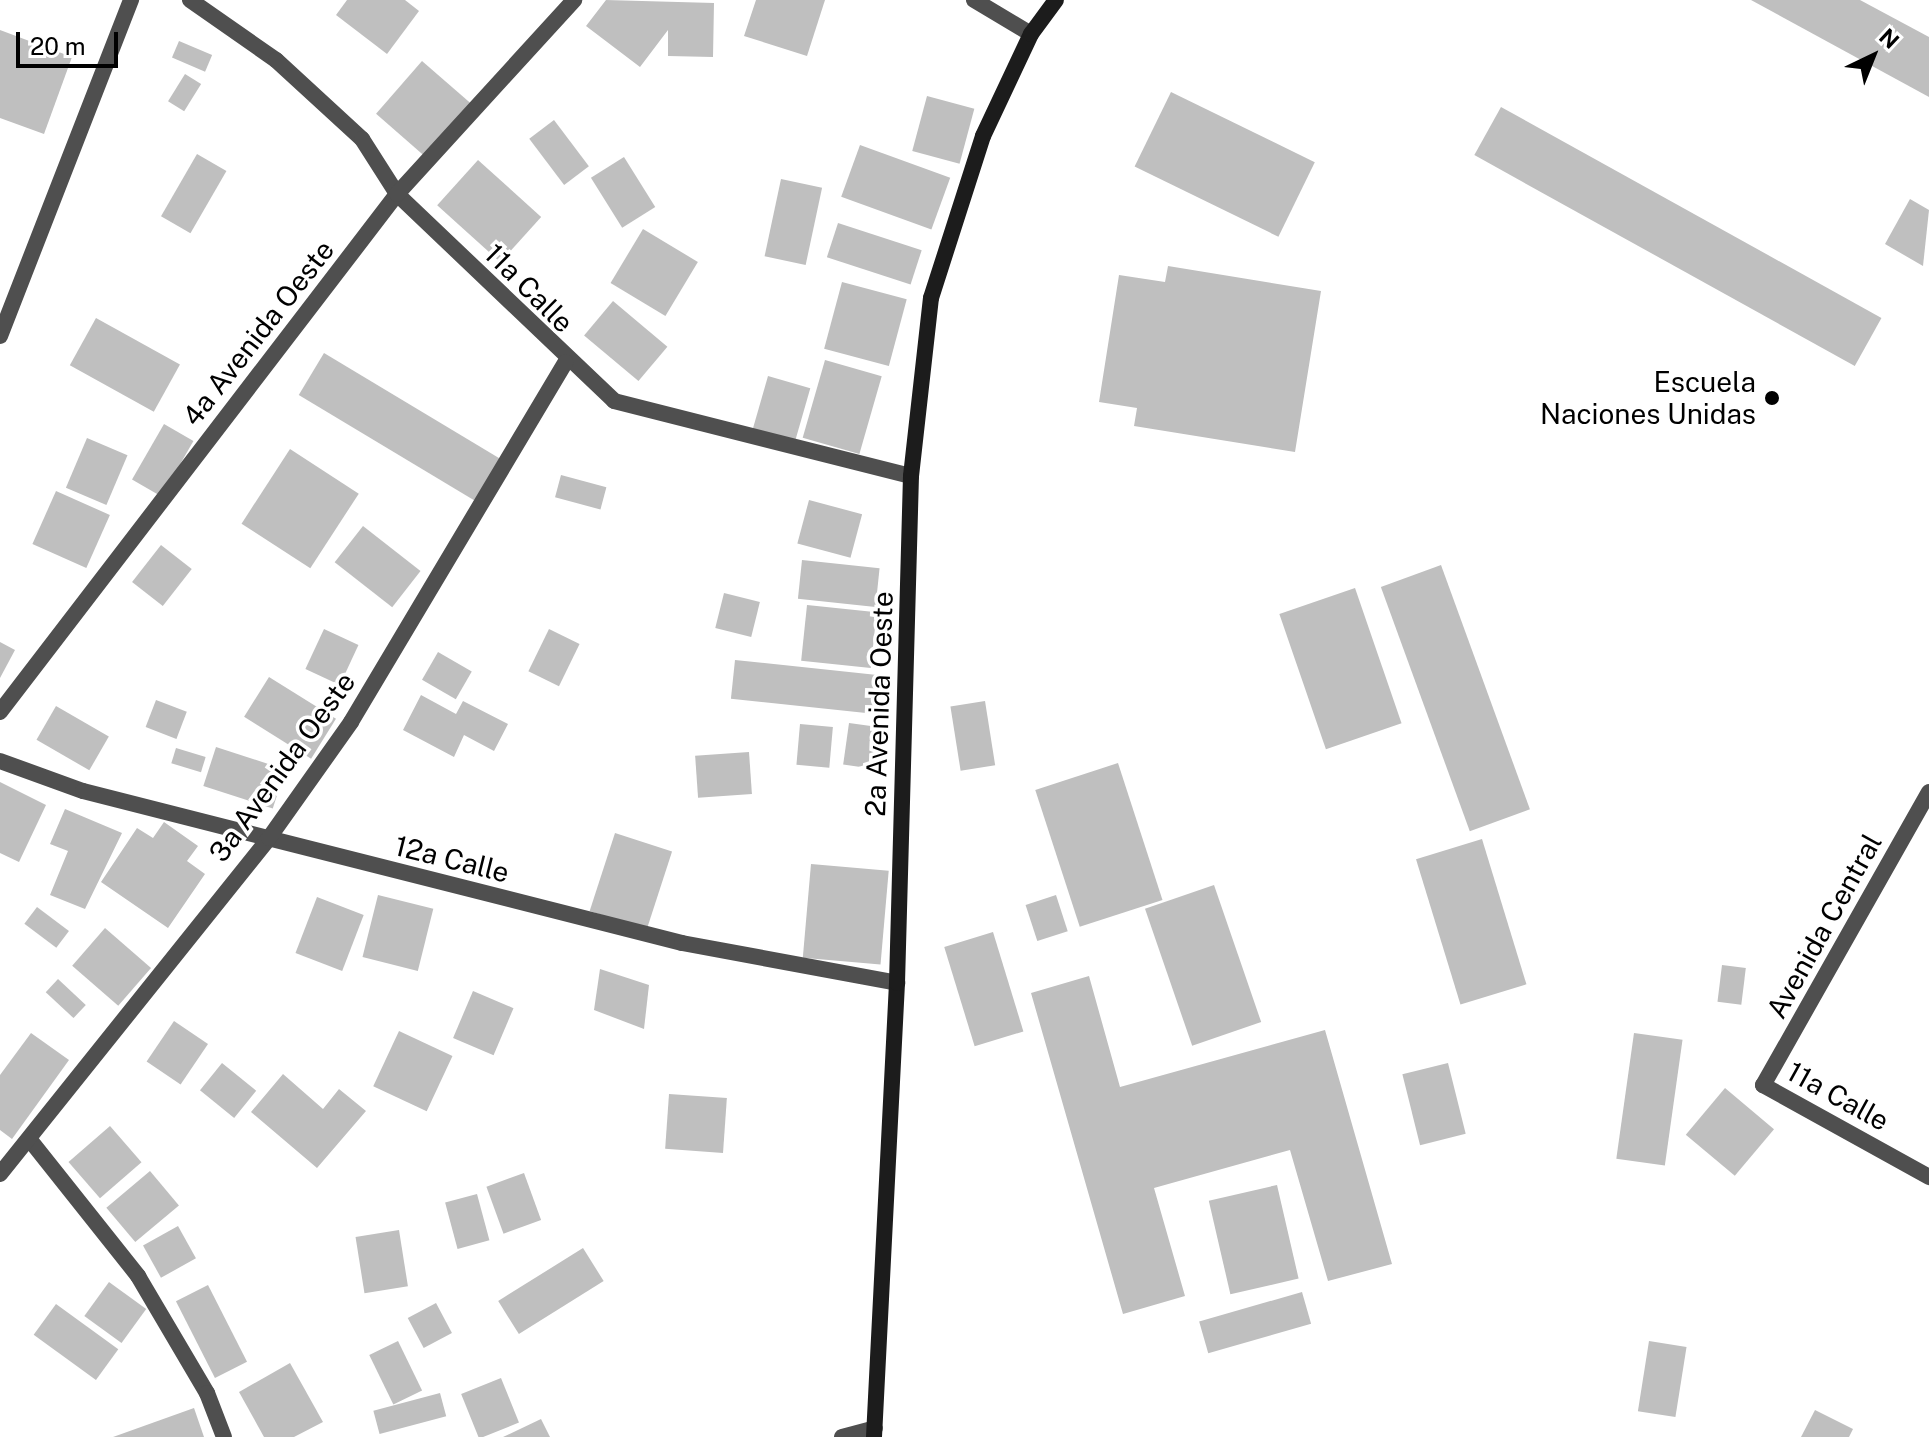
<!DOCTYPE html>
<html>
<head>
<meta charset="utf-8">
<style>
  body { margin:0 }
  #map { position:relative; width:1929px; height:1437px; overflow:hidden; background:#fff; font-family:"Public Sans",sans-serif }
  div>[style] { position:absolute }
  .building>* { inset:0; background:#bfbfbf; transform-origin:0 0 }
  .street>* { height:16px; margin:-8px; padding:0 8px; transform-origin:8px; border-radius:8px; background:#4f4f4f }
  .secondary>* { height:16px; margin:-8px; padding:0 8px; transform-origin:8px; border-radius:8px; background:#1c1c1c }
  .dots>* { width:22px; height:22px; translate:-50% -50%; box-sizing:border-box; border:4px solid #fff; border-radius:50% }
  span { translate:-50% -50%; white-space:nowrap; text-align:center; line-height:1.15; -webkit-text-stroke:7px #fff; paint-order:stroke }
  .street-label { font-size:28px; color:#000 }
  .poi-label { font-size:28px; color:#000 }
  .right { translate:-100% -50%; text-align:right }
  .north { position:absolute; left:1833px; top:16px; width:80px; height:80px; -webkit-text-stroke:6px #fff; paint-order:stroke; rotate:43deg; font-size:22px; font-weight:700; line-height:32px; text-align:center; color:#000 }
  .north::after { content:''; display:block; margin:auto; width:28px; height:36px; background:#000; clip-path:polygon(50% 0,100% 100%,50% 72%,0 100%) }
  .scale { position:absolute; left:16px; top:32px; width:102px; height:36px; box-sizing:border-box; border:4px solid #000; border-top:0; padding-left:10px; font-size:24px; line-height:28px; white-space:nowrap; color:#000; -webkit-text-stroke:6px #fff; paint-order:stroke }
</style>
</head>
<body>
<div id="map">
  <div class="building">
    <i style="clip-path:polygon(347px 0,405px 0,419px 11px,387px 54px,336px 15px)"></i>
    <i style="clip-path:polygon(606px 0,714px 3px,713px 57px,668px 56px,668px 30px,640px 67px,586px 26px)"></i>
    <i style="clip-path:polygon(756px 0,825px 0,807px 56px,744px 36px)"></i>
    <i style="clip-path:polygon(1751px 0,1860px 0,1929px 37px,1929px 97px)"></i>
    <i style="clip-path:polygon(0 30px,72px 57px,44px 134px,0 118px)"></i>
    <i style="left:179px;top:41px;width:36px;height:18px;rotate:23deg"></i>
    <i style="left:422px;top:61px;width:66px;height:70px;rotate:41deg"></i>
    <i style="left:185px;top:74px;width:19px;height:32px;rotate:32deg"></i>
    <i style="left:1171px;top:92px;width:160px;height:83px;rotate:26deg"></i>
    <i style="left:927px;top:96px;width:49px;height:57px;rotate:15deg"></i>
    <i style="left:1501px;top:107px;width:435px;height:55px;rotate:29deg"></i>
    <i style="left:554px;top:120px;width:58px;height:31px;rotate:53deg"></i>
    <i style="left:860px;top:145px;width:96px;height:55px;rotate:20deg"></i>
    <i style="left:197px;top:154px;width:34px;height:72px;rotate:30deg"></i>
    <i style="left:624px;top:157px;width:59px;height:39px;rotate:58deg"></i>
    <i style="left:478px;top:160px;width:85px;height:61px;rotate:42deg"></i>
    <i style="left:781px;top:179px;width:42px;height:79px;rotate:12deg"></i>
    <i style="clip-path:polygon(1910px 199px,1929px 210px,1923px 266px,1885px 244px)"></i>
    <i style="left:838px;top:223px;width:88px;height:36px;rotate:18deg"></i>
    <i style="left:643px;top:229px;width:64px;height:63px;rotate:31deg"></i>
    <i style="clip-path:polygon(1168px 266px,1321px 291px,1295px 452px,1134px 426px,1137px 408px,1099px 402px,1119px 275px,1165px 282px)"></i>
    <i style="left:842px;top:282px;width:67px;height:69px;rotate:15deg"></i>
    <i style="left:613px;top:301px;width:71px;height:45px;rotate:40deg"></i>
    <i style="left:96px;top:318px;width:96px;height:54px;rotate:29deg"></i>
    <i style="left:324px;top:353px;width:206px;height:49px;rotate:31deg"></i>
    <i style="left:825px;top:360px;width:59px;height:81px;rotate:16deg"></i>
    <i style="left:768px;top:376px;width:44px;height:56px;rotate:16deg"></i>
    <i style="left:164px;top:424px;width:34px;height:64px;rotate:30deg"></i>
    <i style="left:87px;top:438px;width:44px;height:54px;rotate:23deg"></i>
    <i style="left:290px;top:449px;width:82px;height:89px;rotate:33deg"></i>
    <i style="left:561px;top:475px;width:47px;height:23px;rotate:15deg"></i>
    <i style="left:56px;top:491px;width:59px;height:58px;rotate:24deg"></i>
    <i style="left:809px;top:500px;width:55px;height:45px;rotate:15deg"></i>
    <i style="left:363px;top:526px;width:73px;height:46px;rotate:38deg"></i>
    <i style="left:161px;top:545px;width:39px;height:47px;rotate:38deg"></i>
    <i style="left:802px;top:560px;width:78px;height:39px;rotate:6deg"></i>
    <i style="left:1441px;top:565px;width:260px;height:64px;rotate:70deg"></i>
    <i style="left:1355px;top:588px;width:143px;height:80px;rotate:71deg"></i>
    <i style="left:724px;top:593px;width:37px;height:36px;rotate:14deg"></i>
    <i style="left:807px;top:605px;width:70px;height:56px;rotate:6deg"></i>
    <i style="left:324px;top:629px;width:38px;height:44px;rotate:25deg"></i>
    <i style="left:549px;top:629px;width:34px;height:47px;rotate:26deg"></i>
    <i style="clip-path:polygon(0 642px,15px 650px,0 678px)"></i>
    <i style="left:438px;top:652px;width:39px;height:32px;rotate:30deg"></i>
    <i style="left:735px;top:660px;width:143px;height:39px;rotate:6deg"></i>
    <i style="left:269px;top:677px;width:79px;height:47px;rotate:32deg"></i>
    <i style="clip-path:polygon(421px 695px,456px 714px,463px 701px,508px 724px,494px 751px,464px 735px,454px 757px,403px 730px)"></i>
    <i style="left:156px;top:700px;width:33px;height:29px;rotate:21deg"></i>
    <i style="left:985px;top:701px;width:65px;height:35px;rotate:81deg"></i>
    <i style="left:56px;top:706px;width:61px;height:39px;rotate:30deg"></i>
    <i style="left:849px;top:723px;width:35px;height:42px;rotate:8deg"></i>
    <i style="left:800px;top:724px;width:33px;height:41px;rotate:5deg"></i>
    <i style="left:216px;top:747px;width:73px;height:41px;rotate:18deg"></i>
    <i style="left:176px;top:748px;width:31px;height:16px;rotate:17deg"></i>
    <i style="left:749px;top:752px;width:42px;height:54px;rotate:86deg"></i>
    <i style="left:1118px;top:763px;width:144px;height:87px;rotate:72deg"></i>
    <i style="clip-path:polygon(0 782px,46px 805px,19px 862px,0 853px)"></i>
    <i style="clip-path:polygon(65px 809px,122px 833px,85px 909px,50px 895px,68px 851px,50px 844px)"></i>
    <i style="clip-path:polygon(164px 822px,198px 846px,187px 861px,205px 874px,168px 928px,101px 882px,137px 828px,153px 838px)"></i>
    <i style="left:615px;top:833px;width:60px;height:82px;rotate:18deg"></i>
    <i style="left:1482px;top:839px;width:152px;height:69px;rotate:73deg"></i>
    <i style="left:811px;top:864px;width:78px;height:94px;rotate:5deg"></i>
    <i style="left:1214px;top:885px;width:145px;height:73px;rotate:71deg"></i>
    <i style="left:378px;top:895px;width:57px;height:64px;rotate:14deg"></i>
    <i style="left:1056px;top:895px;width:38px;height:32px;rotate:72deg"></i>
    <i style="left:317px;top:897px;width:50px;height:60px;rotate:21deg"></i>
    <i style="left:37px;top:907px;width:40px;height:21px;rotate:37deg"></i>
    <i style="left:105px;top:928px;width:61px;height:50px;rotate:41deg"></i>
    <i style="left:993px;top:932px;width:104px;height:51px;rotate:73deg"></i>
    <i style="left:1722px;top:965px;width:24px;height:37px;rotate:7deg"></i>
    <i style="clip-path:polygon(600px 969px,649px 985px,644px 1029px,594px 1010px)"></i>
    <i style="clip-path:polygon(1089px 976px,1120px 1087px,1325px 1030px,1392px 1264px,1328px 1281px,1290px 1150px,1154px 1188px,1185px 1296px,1123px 1314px,1031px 993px)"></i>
    <i style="left:58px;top:979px;width:38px;height:18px;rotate:43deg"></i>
    <i style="left:473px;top:991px;width:44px;height:51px;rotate:23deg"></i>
    <i style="left:174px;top:1021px;width:41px;height:49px;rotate:34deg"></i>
    <i style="left:399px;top:1031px;width:59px;height:61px;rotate:25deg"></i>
    <i style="clip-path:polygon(31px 1033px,69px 1060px,12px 1139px,0 1130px,0 1075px)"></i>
    <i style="left:1634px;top:1033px;width:49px;height:127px;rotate:8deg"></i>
    <i style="left:222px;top:1063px;width:44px;height:35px;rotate:39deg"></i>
    <i style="left:1448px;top:1063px;width:73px;height:47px;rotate:76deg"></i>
    <i style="clip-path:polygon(283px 1074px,323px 1109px,339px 1089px,366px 1111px,317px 1168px,251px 1112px)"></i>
    <i style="left:1725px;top:1088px;width:64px;height:61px;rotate:40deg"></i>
    <i style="left:669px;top:1094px;width:58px;height:55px;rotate:4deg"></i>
    <i style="left:110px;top:1126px;width:48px;height:55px;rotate:49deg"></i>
    <i style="left:150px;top:1171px;width:45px;height:57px;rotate:50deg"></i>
    <i style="left:524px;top:1173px;width:50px;height:40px;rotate:70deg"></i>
    <i style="left:1277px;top:1185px;width:96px;height:70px;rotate:77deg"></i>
    <i style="left:477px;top:1194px;width:48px;height:33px;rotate:75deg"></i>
    <i style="left:178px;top:1226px;width:37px;height:40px;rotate:61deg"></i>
    <i style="left:399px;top:1230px;width:57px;height:44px;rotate:81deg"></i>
    <i style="left:583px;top:1248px;width:39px;height:100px;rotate:58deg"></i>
    <i style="left:109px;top:1282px;width:46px;height:42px;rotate:36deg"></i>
    <i style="left:208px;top:1285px;width:86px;height:36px;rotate:63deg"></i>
    <i style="left:1302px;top:1292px;width:33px;height:107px;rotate:74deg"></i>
    <i style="left:436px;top:1303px;width:34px;height:32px;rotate:62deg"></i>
    <i style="left:56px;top:1304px;width:77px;height:38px;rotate:36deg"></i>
    <i style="left:398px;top:1341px;width:55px;height:32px;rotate:64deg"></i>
    <i style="left:1649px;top:1341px;width:38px;height:71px;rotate:9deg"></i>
    <i style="clip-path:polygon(290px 1363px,323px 1422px,294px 1437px,264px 1437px,239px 1392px)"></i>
    <i style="left:501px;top:1378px;width:48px;height:43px;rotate:68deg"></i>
    <i style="left:440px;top:1393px;width:24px;height:69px;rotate:75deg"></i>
    <i style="clip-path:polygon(194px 1408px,204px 1437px,113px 1437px)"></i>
    <i style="clip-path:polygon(1815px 1410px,1853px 1429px,1849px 1437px,1801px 1437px)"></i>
    <i style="clip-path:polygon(541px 1419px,550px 1437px,503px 1437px)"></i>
  </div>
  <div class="street">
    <i style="left:190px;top:0;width:105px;rotate:34.9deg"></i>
    <i style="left:276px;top:60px;width:117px;rotate:42.6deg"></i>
    <i style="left:362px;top:139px;width:65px;rotate:57.5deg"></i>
    <i style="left:397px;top:194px;width:300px;rotate:43.6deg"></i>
    <i style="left:614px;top:401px;width:306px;rotate:14.2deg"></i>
    <i style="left:974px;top:0;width:66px;rotate:30.8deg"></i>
    <i style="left:0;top:336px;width:361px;rotate:-68.7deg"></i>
    <i style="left:0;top:712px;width:653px;rotate:-52.53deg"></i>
    <i style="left:397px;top:194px;width:263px;rotate:-47.6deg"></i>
    <i style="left:0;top:761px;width:88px;rotate:19.9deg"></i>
    <i style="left:83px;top:791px;width:618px;rotate:14.24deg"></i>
    <i style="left:682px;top:943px;width:219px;rotate:10.5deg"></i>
    <i style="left:1929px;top:792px;width:337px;rotate:119.5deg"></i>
    <i style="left:1763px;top:1085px;width:190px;rotate:29deg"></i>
    <i style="left:30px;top:1140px;width:174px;rotate:51.5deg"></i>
    <i style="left:138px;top:1276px;width:136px;rotate:59.5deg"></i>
    <i style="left:207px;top:1393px;width:47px;rotate:68.9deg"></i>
    <i style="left:0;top:1174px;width:430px;rotate:-51.3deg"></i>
    <i style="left:269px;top:838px;width:142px;rotate:-54.7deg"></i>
    <i style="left:351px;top:722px;width:419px;rotate:-59.2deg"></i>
    <i style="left:842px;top:1437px;width:34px;rotate:-15deg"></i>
  </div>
  <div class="secondary">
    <i style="left:874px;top:1437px;width:455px;rotate:-87.1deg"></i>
    <i style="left:897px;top:983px;width:507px;rotate:-88.42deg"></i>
    <i style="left:911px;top:476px;width:179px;rotate:-83.6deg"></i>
    <i style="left:931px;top:298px;width:170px;rotate:-72.2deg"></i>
    <i style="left:983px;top:136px;width:113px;rotate:-64.8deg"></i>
    <i style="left:1031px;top:34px;width:42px;rotate:-53.7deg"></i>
  </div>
  <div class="dots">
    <i style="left:1772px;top:398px;background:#000"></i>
  </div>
  <div class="street-label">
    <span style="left:529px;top:288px;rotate:45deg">11a Calle</span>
    <span style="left:258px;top:333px;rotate:-52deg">4a Avenida Oeste</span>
    <span style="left:879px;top:704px;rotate:-88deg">2a Avenida Oeste</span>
    <span style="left:282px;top:767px;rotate:-54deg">3a Avenida Oeste</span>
    <span style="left:452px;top:859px;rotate:14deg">12a Calle</span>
    <span style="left:1824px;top:926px;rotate:-61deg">Avenida Central</span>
    <span style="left:1838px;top:1096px;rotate:29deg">11a Calle</span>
  </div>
  <div class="poi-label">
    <span class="right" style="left:1756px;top:398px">Escuela<br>Naciones Unidas</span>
  </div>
  <div class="north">N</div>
  <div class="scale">20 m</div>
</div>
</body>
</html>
